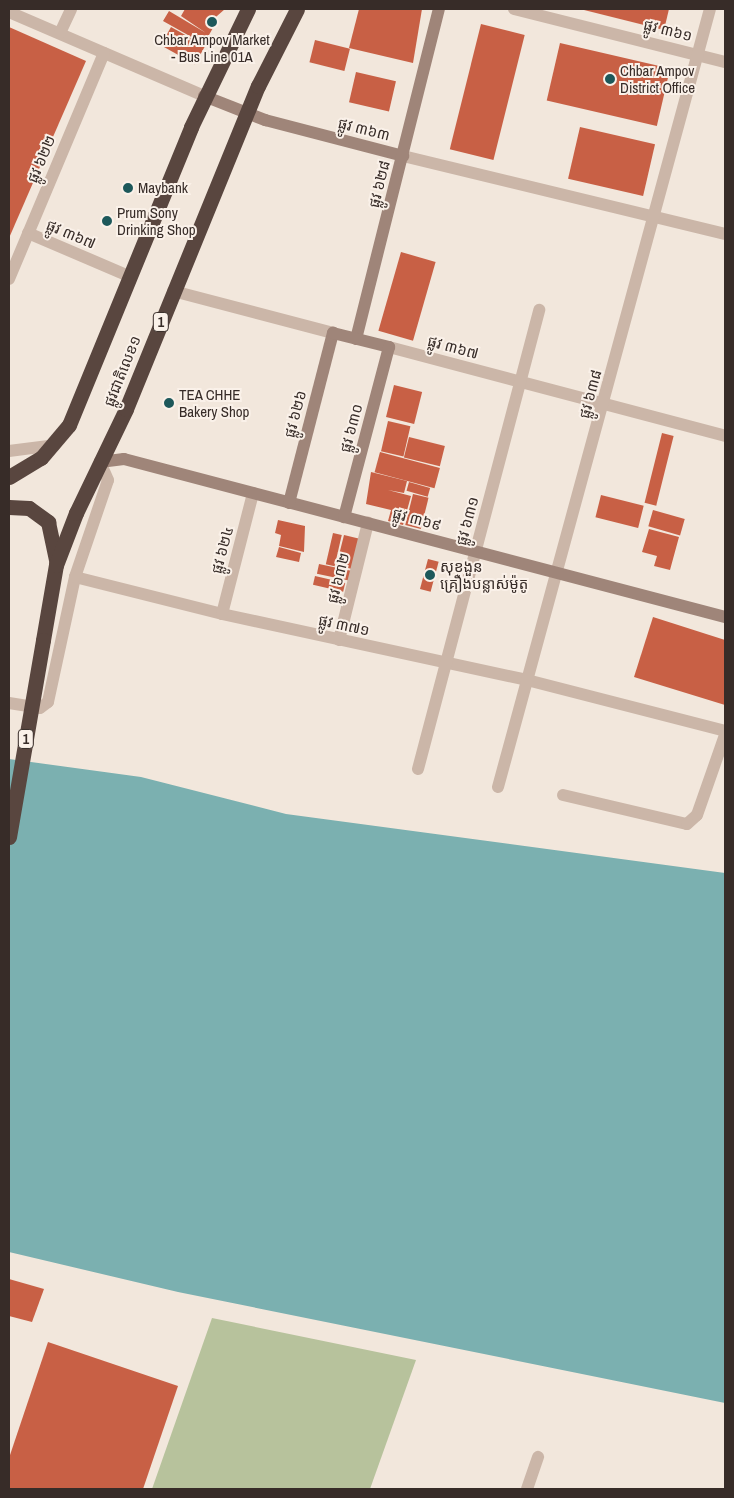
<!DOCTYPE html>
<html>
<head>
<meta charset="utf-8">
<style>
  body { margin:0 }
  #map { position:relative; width:734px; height:1498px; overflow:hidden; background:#f2e7dc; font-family:"Archivo Narrow","Noto Sans Khmer",sans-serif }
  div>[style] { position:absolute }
  .green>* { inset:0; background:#b7c29c }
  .water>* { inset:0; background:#7bb0b0 }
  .building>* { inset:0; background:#c86045; transform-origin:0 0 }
  .street>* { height:12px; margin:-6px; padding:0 6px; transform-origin:6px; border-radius:6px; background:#cbb6a8 }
  .secondary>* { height:12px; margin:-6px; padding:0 6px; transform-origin:6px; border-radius:6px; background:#9f8579 }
  .highway>* { height:15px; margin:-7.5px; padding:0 7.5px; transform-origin:7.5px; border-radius:7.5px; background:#59463f }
  .highway-bridge>* { height:15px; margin:-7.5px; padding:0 7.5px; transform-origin:7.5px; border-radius:7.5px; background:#59463f }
  .dots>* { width:14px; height:14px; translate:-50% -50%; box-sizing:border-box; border:2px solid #faf1e9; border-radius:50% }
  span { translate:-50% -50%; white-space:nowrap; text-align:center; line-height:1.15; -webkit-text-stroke:4px #faf1e9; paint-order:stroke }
  .shield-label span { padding:1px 4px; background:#faf1e9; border:1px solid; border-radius:4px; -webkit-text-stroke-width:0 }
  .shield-label { font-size:14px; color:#372c28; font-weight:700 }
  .street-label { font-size:15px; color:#372c28 }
  .poi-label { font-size:15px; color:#372c28 }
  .left { translate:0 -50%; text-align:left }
  .frame { position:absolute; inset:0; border:10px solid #372c28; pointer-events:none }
</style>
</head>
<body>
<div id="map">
  <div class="green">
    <i style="clip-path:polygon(212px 1318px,416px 1360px,370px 1489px,152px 1489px)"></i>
  </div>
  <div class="water">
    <i style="clip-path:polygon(9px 759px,141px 777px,286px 814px,725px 873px,725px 1403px,178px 1292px,9px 1252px)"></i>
  </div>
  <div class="building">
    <i style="clip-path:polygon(185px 9px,225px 9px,209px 23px,214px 26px,204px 44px,163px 21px,169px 11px,206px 33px,181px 16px)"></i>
    <i style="clip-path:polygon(359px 9px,422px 9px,413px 63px,349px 48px)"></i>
    <i style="clip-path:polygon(580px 9px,669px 9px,664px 30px)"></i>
    <i style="left:481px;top:24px;width:45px;height:129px;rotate:14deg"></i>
    <i style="clip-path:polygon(9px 27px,86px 61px,9px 238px)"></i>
    <i style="left:171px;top:27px;width:39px;height:21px;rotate:29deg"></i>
    <i style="left:315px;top:40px;width:36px;height:23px;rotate:14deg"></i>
    <i style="left:560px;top:43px;width:113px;height:59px;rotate:13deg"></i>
    <i style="left:356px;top:72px;width:41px;height:31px;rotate:13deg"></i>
    <i style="left:580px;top:127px;width:77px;height:53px;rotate:13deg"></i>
    <i style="left:401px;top:252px;width:36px;height:82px;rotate:16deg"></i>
    <i style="left:394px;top:385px;width:29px;height:33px;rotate:14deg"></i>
    <i style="left:388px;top:421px;width:23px;height:31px;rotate:13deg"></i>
    <i style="left:662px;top:433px;width:12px;height:72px;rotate:14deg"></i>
    <i style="left:409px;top:437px;width:37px;height:21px;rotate:14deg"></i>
    <i style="left:380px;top:452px;width:62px;height:21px;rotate:15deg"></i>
    <i style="clip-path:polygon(371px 472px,407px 481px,404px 493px,388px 490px,411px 496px,403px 525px,388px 521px,391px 510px,366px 504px)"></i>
    <i style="left:409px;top:482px;width:22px;height:9px;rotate:16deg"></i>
    <i style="left:413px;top:494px;width:16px;height:32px;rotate:14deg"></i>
    <i style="left:601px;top:495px;width:44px;height:23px;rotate:14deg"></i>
    <i style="left:653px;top:510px;width:33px;height:17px;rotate:16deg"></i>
    <i style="clip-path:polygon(278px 520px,305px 526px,304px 552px,279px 546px,281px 535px,275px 533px)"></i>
    <i style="clip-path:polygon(649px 529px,679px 537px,670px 570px,654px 566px,657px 556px,642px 552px)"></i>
    <i style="left:333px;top:533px;width:9px;height:32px;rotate:13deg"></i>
    <i style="left:344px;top:535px;width:16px;height:31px;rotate:14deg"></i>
    <i style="clip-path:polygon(279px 547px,301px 553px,299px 562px,276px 557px)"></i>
    <i style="left:428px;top:559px;width:11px;height:31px;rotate:15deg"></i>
    <i style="left:319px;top:564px;width:35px;height:10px;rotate:12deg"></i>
    <i style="left:315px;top:576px;width:31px;height:9px;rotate:13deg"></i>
    <i style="clip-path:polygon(653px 617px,725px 640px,725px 705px,634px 677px)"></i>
    <i style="clip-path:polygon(9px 1279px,44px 1289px,32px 1322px,9px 1316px)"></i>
    <i style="clip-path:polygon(48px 1342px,178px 1386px,143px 1489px,9px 1489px,9px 1458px)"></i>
  </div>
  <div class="street">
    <i style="left:514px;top:9px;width:218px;rotate:14.1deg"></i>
    <i style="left:9px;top:12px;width:212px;rotate:23.3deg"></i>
    <i style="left:60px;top:33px;width:26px;rotate:-65deg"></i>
    <i style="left:403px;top:156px;width:331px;rotate:13.6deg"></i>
    <i style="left:28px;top:233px;width:110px;rotate:23.1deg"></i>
    <i style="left:9px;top:279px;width:245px;rotate:-67.2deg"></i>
    <i style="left:173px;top:291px;width:165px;rotate:14.7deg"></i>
    <i style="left:389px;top:347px;width:348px;rotate:14.8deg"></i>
    <i style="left:9px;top:451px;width:46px;rotate:-7.4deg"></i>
    <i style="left:75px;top:577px;width:152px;rotate:14.1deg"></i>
    <i style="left:222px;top:614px;width:312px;rotate:12.2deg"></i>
    <i style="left:527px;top:680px;width:204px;rotate:14.4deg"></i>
    <i style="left:222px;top:614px;width:125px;rotate:-75.6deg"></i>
    <i style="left:339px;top:640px;width:121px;rotate:-76.1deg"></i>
    <i style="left:9px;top:703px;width:31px;rotate:9deg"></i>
    <i style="left:40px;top:708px;width:10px;rotate:-37deg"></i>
    <i style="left:48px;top:702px;width:128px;rotate:-77.8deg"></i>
    <i style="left:75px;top:577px;width:102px;rotate:-71.2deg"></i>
    <i style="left:108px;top:480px;width:20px;rotate:-114deg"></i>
    <i style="left:418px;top:769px;width:475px;rotate:-75.2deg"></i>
    <i style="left:498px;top:787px;width:806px;rotate:-74.76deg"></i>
    <i style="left:563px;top:795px;width:127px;rotate:13.2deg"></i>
    <i style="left:687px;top:824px;width:13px;rotate:-42deg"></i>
    <i style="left:697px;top:815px;width:85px;rotate:-70.7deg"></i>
    <i style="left:527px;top:1489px;width:34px;rotate:-71deg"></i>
  </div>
  <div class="secondary">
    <i style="left:204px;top:96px;width:66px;rotate:21.5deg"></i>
    <i style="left:265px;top:120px;width:143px;rotate:14.6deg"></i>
    <i style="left:356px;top:339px;width:340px;rotate:-75.9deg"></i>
    <i style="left:100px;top:462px;width:24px;rotate:-7deg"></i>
    <i style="left:124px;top:459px;width:621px;rotate:14.73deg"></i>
    <i style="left:289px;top:503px;width:176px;rotate:-75.5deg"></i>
    <i style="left:333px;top:333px;width:58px;rotate:14deg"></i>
    <i style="left:389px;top:347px;width:176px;rotate:104.8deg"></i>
  </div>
  <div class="highway">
    <i style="left:9px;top:477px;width:37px;rotate:-31deg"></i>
    <i style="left:41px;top:458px;width:43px;rotate:-49.7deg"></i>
    <i style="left:69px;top:425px;width:322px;rotate:-67.7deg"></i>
    <i style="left:191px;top:127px;width:131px;rotate:-64.2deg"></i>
    <i style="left:9px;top:507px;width:20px;rotate:3deg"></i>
    <i style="left:29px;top:508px;width:24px;rotate:36deg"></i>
    <i style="left:48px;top:522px;width:40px;rotate:78deg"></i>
    <i style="left:43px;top:640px;width:76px;rotate:-80.2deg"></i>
    <i style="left:56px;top:565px;width:56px;rotate:-69deg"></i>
    <i style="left:76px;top:513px;width:115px;rotate:-64.3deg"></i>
    <i style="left:126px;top:409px;width:349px;rotate:-67.8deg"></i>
    <i style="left:258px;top:86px;width:86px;rotate:-63.1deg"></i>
  </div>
  <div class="highway-bridge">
    <i style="left:9px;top:837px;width:200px;rotate:-80.2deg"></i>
  </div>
  <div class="dots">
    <i style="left:212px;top:22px;background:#1d585a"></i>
    <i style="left:610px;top:79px;background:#1d585a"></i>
    <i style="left:128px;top:188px;background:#1d585a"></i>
    <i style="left:107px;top:221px;background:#1d585a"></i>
    <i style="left:169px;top:403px;background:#1d585a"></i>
    <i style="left:430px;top:575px;background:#1d585a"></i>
  </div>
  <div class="shield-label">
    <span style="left:161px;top:322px">1</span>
    <span style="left:26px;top:739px">1</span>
  </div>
  <div class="street-label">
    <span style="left:668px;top:30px;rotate:14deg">ផ្លូវ ៣៦១</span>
    <span style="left:364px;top:129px;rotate:14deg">ផ្លូវ ៣៦៣</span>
    <span style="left:41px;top:159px;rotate:-67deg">ផ្លូវ ៦២២</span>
    <span style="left:379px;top:184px;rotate:-76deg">ផ្លូវ ៦២៨</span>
    <span style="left:71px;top:234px;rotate:23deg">ផ្លូវ ៣៦៧</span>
    <span style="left:453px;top:347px;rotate:15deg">ផ្លូវ ៣៦៧</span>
    <span style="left:122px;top:371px;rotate:-68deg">ផ្លូវជាតិលេខ១</span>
    <span style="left:590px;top:394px;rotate:-75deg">ផ្លូវ ៦៣៨</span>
    <span style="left:295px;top:414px;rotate:-75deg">ផ្លូវ ៦២៦</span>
    <span style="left:351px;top:428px;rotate:-75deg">ផ្លូវ ៦៣០</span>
    <span style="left:417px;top:519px;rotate:15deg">ផ្លូវ ៣៦៩</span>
    <span style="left:467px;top:521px;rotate:-75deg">ផ្លូវ ៦៣១</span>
    <span style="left:222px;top:550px;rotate:-75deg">ផ្លូវ ៦២៤</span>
    <span style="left:338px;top:578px;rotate:-76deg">ផ្លូវ ៦៣២</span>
    <span style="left:344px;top:625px;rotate:12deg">ផ្លូវ ៣៧១</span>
  </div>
  <div class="poi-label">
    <span style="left:212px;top:48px">Chbar Ampov Market<br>- Bus Line 01A</span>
    <span class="left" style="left:620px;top:79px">Chbar Ampov<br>District Office</span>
    <span class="left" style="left:138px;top:188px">Maybank</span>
    <span class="left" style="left:117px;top:221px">Prum Sony<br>Drinking Shop</span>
    <span class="left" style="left:179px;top:403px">TEA CHHE<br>Bakery Shop</span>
    <span class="left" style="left:440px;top:575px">សុខងួន<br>គ្រឿងបន្លាស់ម៉ូតូ</span>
  </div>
  <div class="frame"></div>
</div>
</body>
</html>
